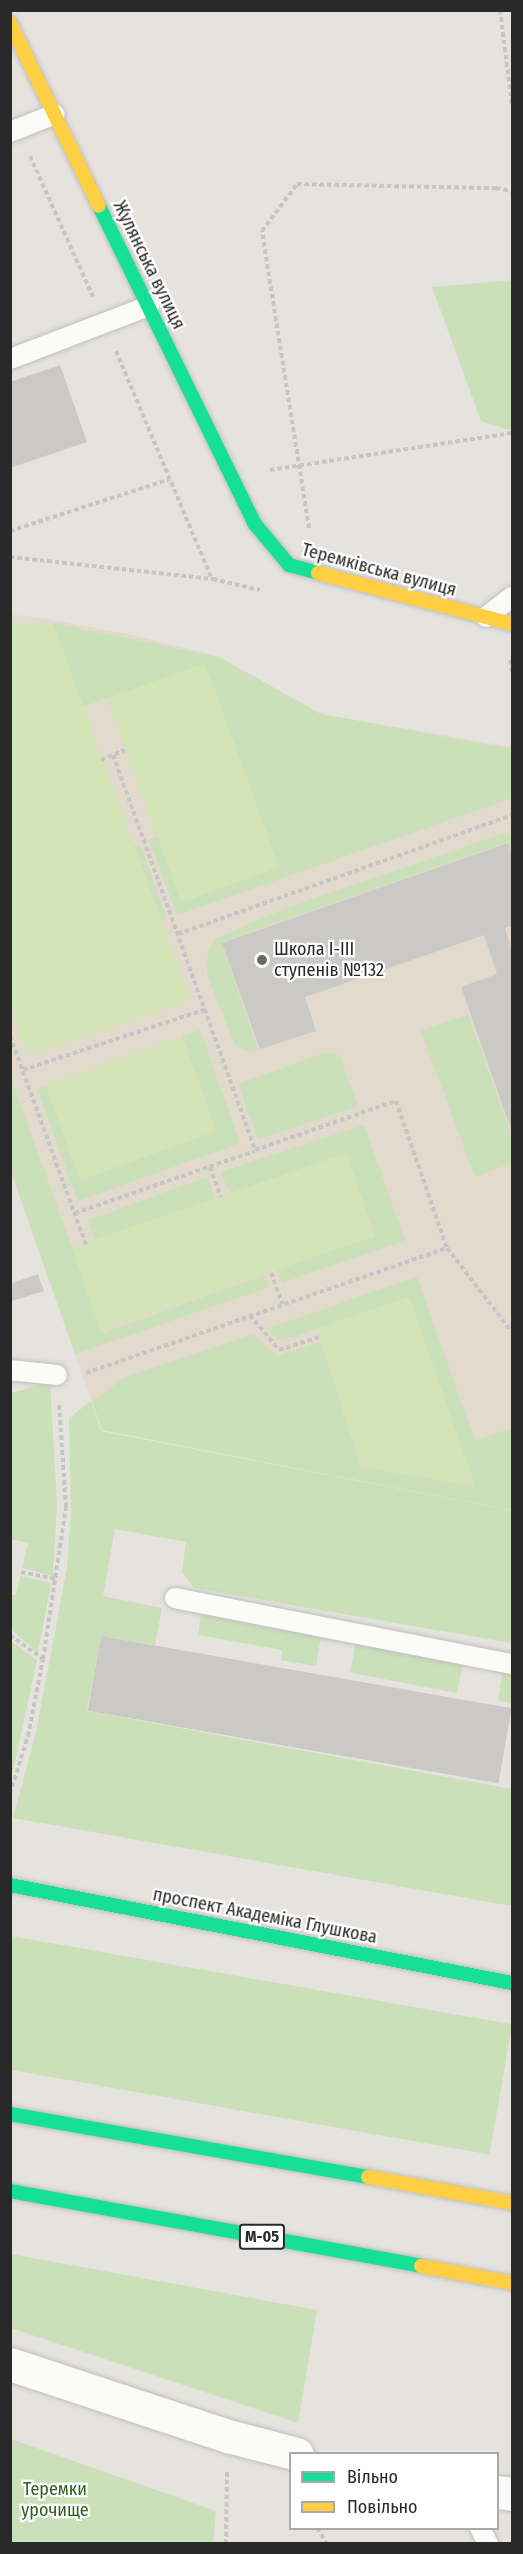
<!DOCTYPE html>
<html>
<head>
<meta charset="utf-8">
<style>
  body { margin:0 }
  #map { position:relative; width:523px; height:2554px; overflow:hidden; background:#e6e3de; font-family:"Fira Sans Condensed",sans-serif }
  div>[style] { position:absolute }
  .education>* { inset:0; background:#e1dacd }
  .green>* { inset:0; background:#c9e0b9; transform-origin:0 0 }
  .pitch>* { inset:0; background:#d3e4b7; transform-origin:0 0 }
  .building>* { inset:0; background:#cbc9c5; transform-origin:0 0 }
  .path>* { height:4px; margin-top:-2px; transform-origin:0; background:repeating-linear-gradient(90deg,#c6c5c5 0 4.5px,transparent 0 7.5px) }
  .roads { filter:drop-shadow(0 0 2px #c0bfc0) drop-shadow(0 0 2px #c0bfc0) }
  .lane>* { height:20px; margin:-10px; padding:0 10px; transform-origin:10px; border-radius:10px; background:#fbfbfa }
  .street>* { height:33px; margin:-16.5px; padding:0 16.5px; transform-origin:16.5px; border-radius:16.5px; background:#fbfbfa }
  .fast>* { height:14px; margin:-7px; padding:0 7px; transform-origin:7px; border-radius:7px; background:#16e098 }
  .slow>* { height:14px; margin:-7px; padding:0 7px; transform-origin:7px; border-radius:7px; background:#ffcf43 }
  .dots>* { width:16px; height:16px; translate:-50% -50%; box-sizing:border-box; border:3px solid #fff; border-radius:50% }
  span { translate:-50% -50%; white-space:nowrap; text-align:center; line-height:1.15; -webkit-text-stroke:4.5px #fff; paint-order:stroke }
  .shield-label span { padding:2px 4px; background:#fff; border:2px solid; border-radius:4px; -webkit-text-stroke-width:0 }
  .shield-label { font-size:16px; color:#292929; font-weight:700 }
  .street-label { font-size:18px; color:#292929 }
  .poi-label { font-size:18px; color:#292929 }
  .left { translate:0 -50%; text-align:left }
  .park-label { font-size:18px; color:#2c601e }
  .frame { position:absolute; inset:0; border:12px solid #292929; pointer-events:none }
  .legend { position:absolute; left:289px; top:2452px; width:210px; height:78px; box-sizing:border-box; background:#fff; border:2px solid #a9a9a9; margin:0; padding:8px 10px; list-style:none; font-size:18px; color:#292929 }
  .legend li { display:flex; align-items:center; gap:12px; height:30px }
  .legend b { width:30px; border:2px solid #a9a9a9 }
</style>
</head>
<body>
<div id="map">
  <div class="education">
    <i style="clip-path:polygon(10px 615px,29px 616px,123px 633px,218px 656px,321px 714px,512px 747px,512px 1511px,102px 1430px,11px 1173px)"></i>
  </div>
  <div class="green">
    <i style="clip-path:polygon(512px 280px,512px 431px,481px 421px,432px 287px)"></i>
    <i style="clip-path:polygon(53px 623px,218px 657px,321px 714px,512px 749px,512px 798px,177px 915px,149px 840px,157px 837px,205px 664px,82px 707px)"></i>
    <i style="clip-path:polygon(508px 832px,512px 834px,512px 853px,508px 842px,221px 942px,258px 1050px,248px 1052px,235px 1045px,207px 974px,208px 952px,215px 939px,284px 909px)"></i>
    <i style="left:140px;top:844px;width:79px;height:6px;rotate:70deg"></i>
    <i style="clip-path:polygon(468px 1015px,512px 1137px,512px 1163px,475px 1177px,421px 1031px)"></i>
    <i style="clip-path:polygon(200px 1030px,240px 1143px,78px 1201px,37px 1088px,46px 1085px,80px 1180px,216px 1131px,182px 1036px)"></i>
    <i style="clip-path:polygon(324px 1053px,334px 1053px,340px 1057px,358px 1106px,258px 1139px,238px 1084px)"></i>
    <i style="clip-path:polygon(10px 1076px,103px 1333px,265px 1275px,269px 1287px,75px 1354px,11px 1171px)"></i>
    <i style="clip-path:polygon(364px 1125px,405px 1240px,282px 1283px,277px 1270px,375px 1235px,346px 1153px,230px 1194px,221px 1172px)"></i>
    <i style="left:207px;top:1177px;width:23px;height:127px;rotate:70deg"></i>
    <i style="clip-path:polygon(417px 1277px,475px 1441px,512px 1428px,512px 1510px,102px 1430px,92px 1401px,124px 1378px,253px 1334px,277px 1356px,321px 1342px,361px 1467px,475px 1486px,408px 1297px,281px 1341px,266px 1329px)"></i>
    <i style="clip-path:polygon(50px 1382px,57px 1504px,53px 1576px,22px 1568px,28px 1543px,11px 1539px,11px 1393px)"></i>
    <i style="clip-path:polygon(91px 1401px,101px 1431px,512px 1511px,512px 1643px,194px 1588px,182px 1572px,186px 1542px,115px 1529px,103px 1596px,162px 1608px,155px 1645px,101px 1636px,87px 1711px,512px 1789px,512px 1906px,13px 1818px,36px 1732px,67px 1568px,71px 1512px,69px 1418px)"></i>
    <i style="clip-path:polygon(20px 1576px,51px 1583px,38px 1653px,11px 1629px,11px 1595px,16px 1595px)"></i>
    <i style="clip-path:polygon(201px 1614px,321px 1637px,316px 1666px,281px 1660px,282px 1650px,198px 1635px)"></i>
    <i style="clip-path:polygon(11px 1641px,37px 1660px,11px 1780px)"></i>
    <i style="left:356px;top:1642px;width:109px;height:31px;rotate:11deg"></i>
    <i style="clip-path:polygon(503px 1670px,512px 1672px,512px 1703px,498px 1701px)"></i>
    <i style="left:11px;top:1936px;width:509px;height:132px;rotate:10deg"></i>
    <i style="clip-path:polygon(11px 2254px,317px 2310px,298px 2423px,11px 2328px)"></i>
    <i style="clip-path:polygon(11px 2439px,216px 2511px,213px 2543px,11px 2543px)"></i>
  </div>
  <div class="pitch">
    <i style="clip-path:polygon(53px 623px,190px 1000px,28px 1055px,10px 1005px,11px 624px)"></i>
    <i style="left:205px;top:663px;width:217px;height:104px;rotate:70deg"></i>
    <i style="left:182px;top:1036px;width:101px;height:145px;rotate:70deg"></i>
    <i style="left:346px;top:1153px;width:88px;height:290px;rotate:71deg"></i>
    <i style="clip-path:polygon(409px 1297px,475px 1485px,361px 1466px,317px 1329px)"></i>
  </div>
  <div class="building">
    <i style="clip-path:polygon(60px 365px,87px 442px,10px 468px,10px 382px)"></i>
    <i style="clip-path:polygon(508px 843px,512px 856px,512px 926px,505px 928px,512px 951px,512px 1132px,461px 987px,497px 974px,484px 935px,305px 997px,316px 1031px,260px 1049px,222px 943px)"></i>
    <i style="clip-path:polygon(38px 1274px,44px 1291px,12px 1301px,10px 1284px)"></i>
    <i style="left:101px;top:1636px;width:417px;height:76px;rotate:10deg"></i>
  </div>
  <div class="path">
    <i style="left:500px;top:10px;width:96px;rotate:82.8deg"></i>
    <i style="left:30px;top:156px;width:154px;rotate:65.9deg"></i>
    <i style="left:116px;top:351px;width:247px;rotate:67.2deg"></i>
    <i style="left:270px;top:470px;width:245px;rotate:-8.7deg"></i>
    <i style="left:309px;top:528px;width:301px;rotate:-99deg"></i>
    <i style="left:262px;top:231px;width:59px;rotate:-53.3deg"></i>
    <i style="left:297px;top:184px;width:199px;rotate:1.2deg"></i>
    <i style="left:496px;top:188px;width:16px;rotate:11deg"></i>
    <i style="left:10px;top:531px;width:168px;rotate:-18deg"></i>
    <i style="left:10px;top:557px;width:204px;rotate:6.2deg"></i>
    <i style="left:213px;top:579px;width:48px;rotate:13.2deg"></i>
    <i style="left:510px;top:660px;width:11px;rotate:80deg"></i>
    <i style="left:113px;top:755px;width:420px;rotate:70.2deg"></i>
    <i style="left:255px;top:1150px;width:149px;rotate:-19.2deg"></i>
    <i style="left:396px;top:1101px;width:156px;rotate:70.9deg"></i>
    <i style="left:101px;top:760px;width:26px;rotate:-23deg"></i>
    <i style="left:178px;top:934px;width:355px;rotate:-19.6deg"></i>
    <i style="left:10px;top:1036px;width:222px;rotate:70deg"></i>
    <i style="left:23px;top:1070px;width:193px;rotate:-18.4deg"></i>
    <i style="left:210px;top:1167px;width:32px;rotate:70deg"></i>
    <i style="left:75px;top:1213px;width:190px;rotate:-19deg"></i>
    <i style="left:271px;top:1273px;width:33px;rotate:70deg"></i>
    <i style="left:250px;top:1315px;width:45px;rotate:50.4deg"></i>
    <i style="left:279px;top:1350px;width:42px;rotate:-18deg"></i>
    <i style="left:86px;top:1373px;width:382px;rotate:-19.1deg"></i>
    <i style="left:447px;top:1248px;width:106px;rotate:52.3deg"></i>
    <i style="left:21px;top:1572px;width:36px;rotate:11deg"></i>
    <i style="left:10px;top:1635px;width:41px;rotate:36deg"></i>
    <i style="left:10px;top:1794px;width:61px;rotate:-72.8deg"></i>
    <i style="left:28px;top:1736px;width:78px;rotate:-79deg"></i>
    <i style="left:43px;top:1659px;width:154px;rotate:-81.4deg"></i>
    <i style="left:66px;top:1507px;width:102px;rotate:-93.9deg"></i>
    <i style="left:317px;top:2528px;width:19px;rotate:58deg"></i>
    <i style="left:226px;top:2544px;width:72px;rotate:-89.2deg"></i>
  </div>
  <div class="roads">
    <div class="lane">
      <i style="left:10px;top:132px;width:48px;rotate:-21.8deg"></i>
      <i style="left:10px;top:359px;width:149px;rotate:-20.9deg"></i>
      <i style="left:486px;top:617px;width:33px;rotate:-38deg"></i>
      <i style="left:10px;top:1370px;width:47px;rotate:6.1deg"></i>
      <i style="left:175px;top:1598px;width:343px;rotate:11.1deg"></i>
      <i style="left:480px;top:2528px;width:18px;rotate:63deg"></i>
    </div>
    <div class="street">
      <i style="left:10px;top:2364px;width:230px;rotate:18.3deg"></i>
      <i style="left:228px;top:2436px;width:71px;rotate:14.6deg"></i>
      <i style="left:498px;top:2492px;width:14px;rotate:8deg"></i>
    </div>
    <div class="fast">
      <i style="left:99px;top:206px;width:353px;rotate:63.9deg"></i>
      <i style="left:254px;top:523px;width:55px;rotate:50.2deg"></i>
      <i style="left:289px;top:565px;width:30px;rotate:15deg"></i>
      <i style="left:10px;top:1885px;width:511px;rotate:11.05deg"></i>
      <i style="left:10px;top:2114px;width:364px;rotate:10deg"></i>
      <i style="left:10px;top:2191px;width:418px;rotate:10.3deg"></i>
    </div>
    <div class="slow">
      <i style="left:10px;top:23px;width:203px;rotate:64.1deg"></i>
      <i style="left:318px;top:573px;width:201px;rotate:14.7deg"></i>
      <i style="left:368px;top:2177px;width:146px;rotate:10.2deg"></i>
      <i style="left:421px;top:2266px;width:93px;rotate:10.6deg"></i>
    </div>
  </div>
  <div class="dots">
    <i style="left:262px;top:960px;background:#6b6a68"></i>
  </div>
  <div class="shield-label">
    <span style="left:262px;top:2237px">М-05</span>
  </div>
  <div class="street-label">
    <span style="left:149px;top:265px;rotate:64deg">Жулянська вулиця</span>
    <span style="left:379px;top:570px;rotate:15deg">Теремківська вулиця</span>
    <span style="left:265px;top:1916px;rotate:11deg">проспект Академіка Глушкова</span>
  </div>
  <div class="poi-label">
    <span class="left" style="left:274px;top:960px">Школа І-ІІІ<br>ступенів №132</span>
  </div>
  <div class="park-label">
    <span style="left:55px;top:2500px">Теремки<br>урочище</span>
  </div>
  <div class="frame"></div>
  <ul class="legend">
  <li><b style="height:8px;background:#16e098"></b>Вільно</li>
  <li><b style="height:8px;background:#ffcf43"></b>Повільно</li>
  </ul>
</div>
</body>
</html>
